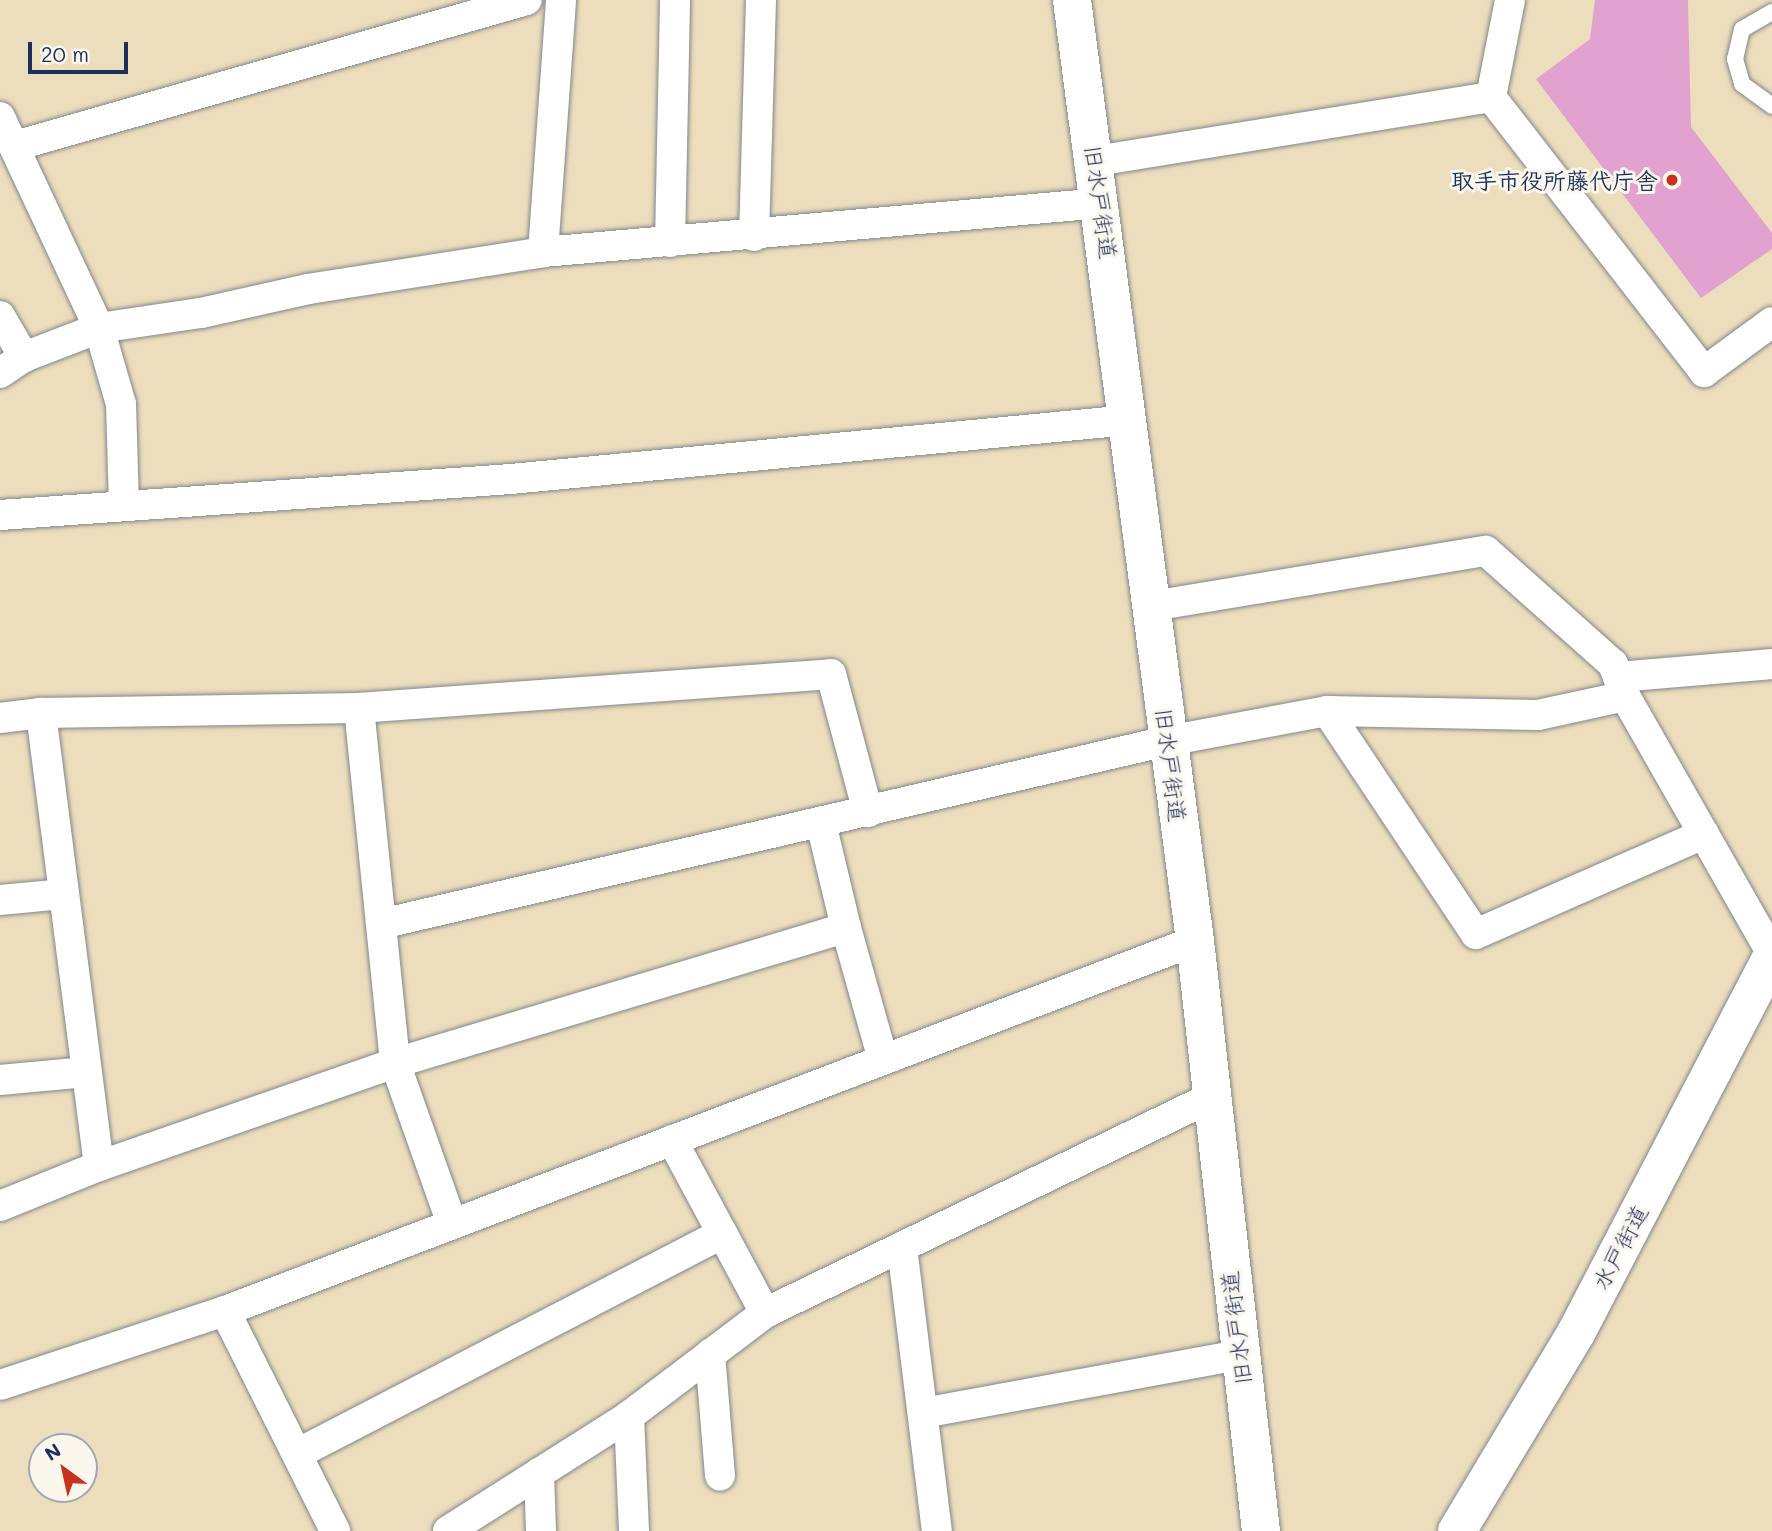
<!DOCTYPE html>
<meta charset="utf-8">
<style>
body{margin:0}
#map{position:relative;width:1772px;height:1531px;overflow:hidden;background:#ecdebc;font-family:Mali,"Klee One",sans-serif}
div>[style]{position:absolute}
.building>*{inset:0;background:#e1a2cf}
.roads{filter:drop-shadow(0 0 2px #84868d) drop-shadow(0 0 2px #84868d)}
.lane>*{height:16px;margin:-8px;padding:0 8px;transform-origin:8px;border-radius:8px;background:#fff}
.street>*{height:30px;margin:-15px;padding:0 15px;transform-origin:15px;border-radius:15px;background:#fff}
.secondary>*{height:38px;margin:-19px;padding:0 19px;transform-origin:19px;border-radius:19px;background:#fff}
.dots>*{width:19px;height:19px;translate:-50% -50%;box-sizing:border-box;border:4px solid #fbf7ec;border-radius:50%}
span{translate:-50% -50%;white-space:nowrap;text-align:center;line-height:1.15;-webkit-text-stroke:6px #fbf7ec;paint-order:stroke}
.poi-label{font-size:23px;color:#1b2f5e;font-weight:700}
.right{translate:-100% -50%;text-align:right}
.street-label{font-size:23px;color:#1b2f5e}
.north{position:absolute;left:28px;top:1433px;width:70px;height:70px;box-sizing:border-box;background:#fbf7ec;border:2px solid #a1a7b3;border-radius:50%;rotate:327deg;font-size:19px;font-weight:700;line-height:28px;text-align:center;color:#1b2f5e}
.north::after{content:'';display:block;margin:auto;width:24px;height:32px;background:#c8321e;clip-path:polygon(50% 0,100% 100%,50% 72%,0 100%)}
.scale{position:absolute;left:28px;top:42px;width:100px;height:32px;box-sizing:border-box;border:4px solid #1b2f5e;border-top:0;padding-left:9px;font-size:21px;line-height:24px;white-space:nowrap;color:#1b2f5e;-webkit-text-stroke:5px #fbf7ec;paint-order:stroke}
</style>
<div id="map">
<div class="building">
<i style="clip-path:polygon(1595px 0,1688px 0,1691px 127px,1772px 233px,1772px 249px,1701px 298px,1536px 79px,1590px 39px)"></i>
</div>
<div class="roads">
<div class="lane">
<i style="left:1772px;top:12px;width:34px;rotate:150deg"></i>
<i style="left:1742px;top:29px;width:31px;rotate:103deg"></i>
<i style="left:1735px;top:59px;width:26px;rotate:74deg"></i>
<i style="left:1742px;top:84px;width:37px;rotate:36deg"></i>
</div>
<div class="street">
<i style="left:1491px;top:97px;width:99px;rotate:-78.9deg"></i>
<i style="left:0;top:117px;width:233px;rotate:64.9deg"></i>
<i style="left:99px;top:328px;width:79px;rotate:73.9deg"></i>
<i style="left:121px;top:404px;width:102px;rotate:88.3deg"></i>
<i style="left:15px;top:146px;width:532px;rotate:-15.92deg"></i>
<i style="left:1096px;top:161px;width:400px;rotate:-9.2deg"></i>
<i style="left:1491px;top:97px;width:348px;rotate:52.2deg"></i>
<i style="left:1704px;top:372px;width:84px;rotate:-36.3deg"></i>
<i style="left:754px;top:236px;width:236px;rotate:-88.3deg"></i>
<i style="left:670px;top:242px;width:242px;rotate:-88.8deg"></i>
<i style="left:543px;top:252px;width:253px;rotate:-85.9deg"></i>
<i style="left:0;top:316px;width:48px;rotate:59.7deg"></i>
<i style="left:0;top:373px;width:29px;rotate:-34deg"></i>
<i style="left:24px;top:357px;width:80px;rotate:-21.1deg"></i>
<i style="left:99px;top:328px;width:103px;rotate:-8.4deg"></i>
<i style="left:201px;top:313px;width:110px;rotate:-12.6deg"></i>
<i style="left:308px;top:289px;width:238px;rotate:-8.9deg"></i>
<i style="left:543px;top:252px;width:561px;rotate:-5.01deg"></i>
<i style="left:0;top:515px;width:512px;rotate:-4.03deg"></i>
<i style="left:511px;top:479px;width:621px;rotate:-5.45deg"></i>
<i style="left:1152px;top:606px;width:338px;rotate:-9.4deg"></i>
<i style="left:1486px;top:551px;width:170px;rotate:41.7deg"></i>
<i style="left:1613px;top:664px;width:34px;rotate:69deg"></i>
<i style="left:1625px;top:696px;width:297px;rotate:60.3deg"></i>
<i style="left:1618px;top:677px;width:155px;rotate:-4.8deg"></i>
<i style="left:359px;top:708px;width:357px;rotate:84.2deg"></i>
<i style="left:395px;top:1063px;width:168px;rotate:70.5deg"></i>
<i style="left:1327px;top:711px;width:268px;rotate:56.3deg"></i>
<i style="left:1476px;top:934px;width:249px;rotate:-23.7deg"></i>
<i style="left:0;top:718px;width:41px;rotate:-7deg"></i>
<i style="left:41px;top:713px;width:318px;rotate:-0.9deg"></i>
<i style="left:359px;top:708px;width:473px;rotate:-4.1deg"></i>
<i style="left:831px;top:674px;width:143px;rotate:75deg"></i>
<i style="left:821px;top:823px;width:108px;rotate:76.6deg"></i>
<i style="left:0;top:900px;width:64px;rotate:-5.4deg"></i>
<i style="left:381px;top:924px;width:807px;rotate:-13.11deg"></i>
<i style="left:1167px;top:741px;width:163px;rotate:-10.6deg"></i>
<i style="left:1327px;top:711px;width:211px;rotate:1.1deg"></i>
<i style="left:1538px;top:715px;width:89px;rotate:-12.3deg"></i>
<i style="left:0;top:1080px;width:87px;rotate:-5.3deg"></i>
<i style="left:672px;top:1140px;width:196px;rotate:61.7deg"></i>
<i style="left:99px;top:1166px;width:313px;rotate:-19.2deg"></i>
<i style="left:395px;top:1063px;width:471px;rotate:-16.7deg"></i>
<i style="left:846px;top:928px;width:137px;rotate:74.3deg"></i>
<i style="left:0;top:1206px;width:107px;rotate:-22deg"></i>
<i style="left:99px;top:1166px;width:457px;rotate:-97.3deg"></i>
<i style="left:902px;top:1247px;width:286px;rotate:83deg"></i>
<i style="left:225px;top:1311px;width:246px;rotate:63.4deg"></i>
<i style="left:710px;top:1354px;width:122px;rotate:85.3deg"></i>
<i style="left:0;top:1385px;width:237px;rotate:-18.2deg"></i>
<i style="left:225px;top:1311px;width:1038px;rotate:-20.88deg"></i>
<i style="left:923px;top:1413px;width:320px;rotate:-10.4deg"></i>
<i style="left:629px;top:1416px;width:115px;rotate:87.5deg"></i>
<i style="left:297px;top:1454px;width:479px;rotate:-27.4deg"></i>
<i style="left:539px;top:1473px;width:58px;rotate:88deg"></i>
<i style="left:448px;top:1531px;width:214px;rotate:-32.4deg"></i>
<i style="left:629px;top:1416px;width:171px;rotate:-37.1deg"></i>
<i style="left:765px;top:1313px;width:496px;rotate:-25.8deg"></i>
</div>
<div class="secondary">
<i style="left:1072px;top:0;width:949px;rotate:82.55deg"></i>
<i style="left:1195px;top:941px;width:594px;rotate:83.62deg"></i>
<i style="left:1457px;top:1531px;width:231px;rotate:-59deg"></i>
<i style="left:1576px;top:1333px;width:424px;rotate:-62.5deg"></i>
</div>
</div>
<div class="dots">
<i style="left:1672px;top:180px;background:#c8321e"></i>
</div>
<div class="poi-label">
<span class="right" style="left:1658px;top:180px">取手市役所藤代庁舎</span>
</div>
<div class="street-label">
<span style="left:1101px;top:202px;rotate:82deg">旧水戸街道</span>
<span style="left:1171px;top:765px;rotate:83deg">旧水戸街道</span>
<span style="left:1620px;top:1247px;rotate:-62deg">水戸街道</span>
<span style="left:1236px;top:1328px;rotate:-97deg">旧水戸街道</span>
</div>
<div class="north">N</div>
<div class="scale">20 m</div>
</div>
